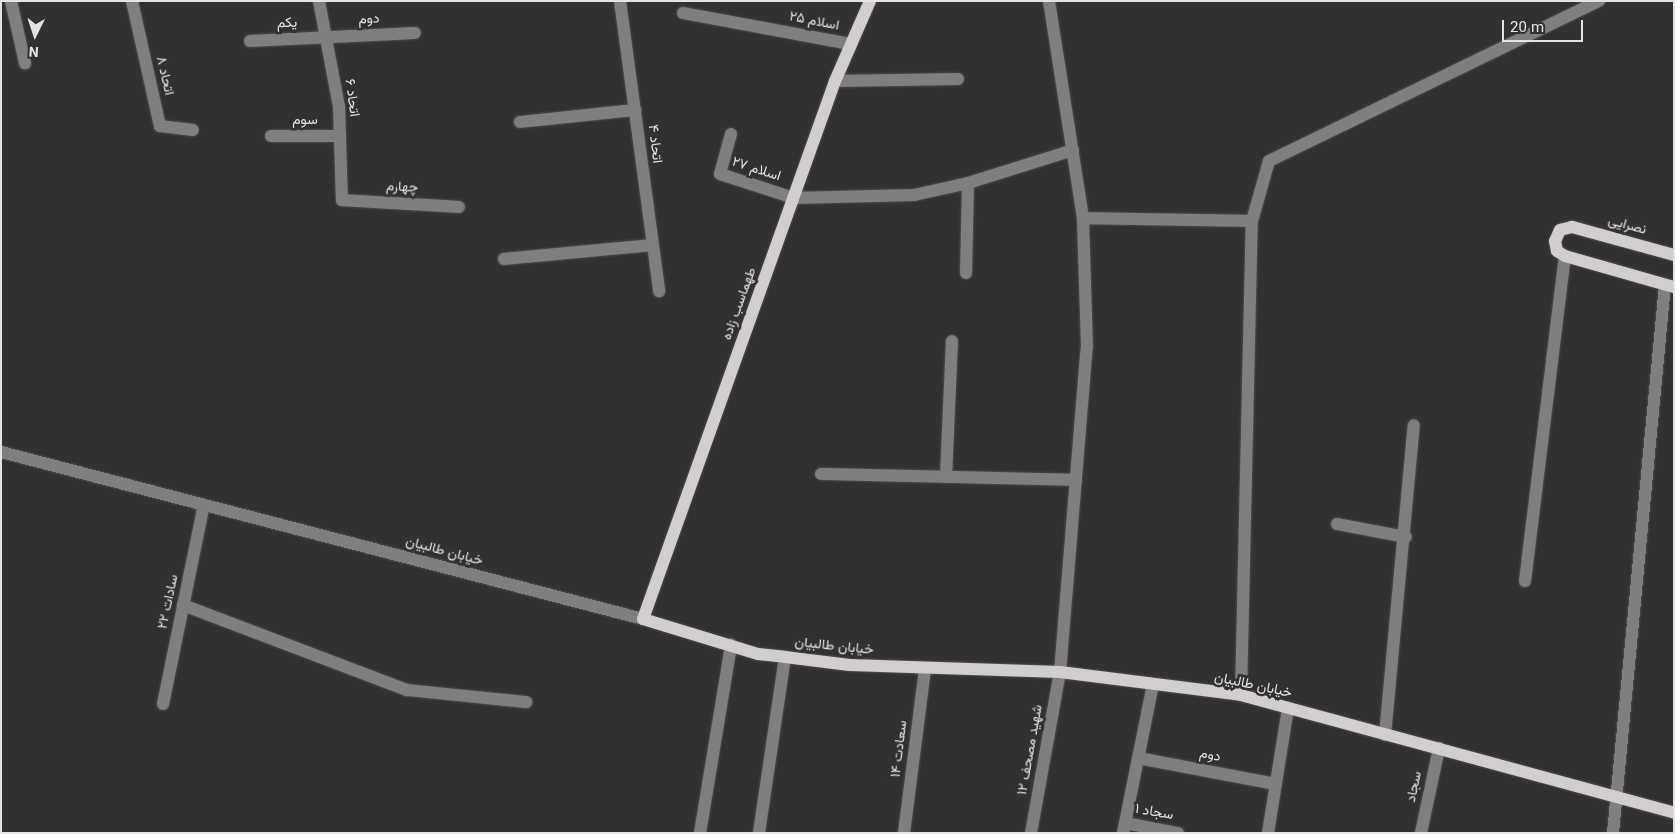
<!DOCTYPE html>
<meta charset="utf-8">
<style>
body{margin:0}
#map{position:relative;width:1675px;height:834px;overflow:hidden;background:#313032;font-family:Georgia,Vazirmatn,serif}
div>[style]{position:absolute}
.roads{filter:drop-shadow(0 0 1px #4e4d4f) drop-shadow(0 0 1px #4e4d4f)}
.minor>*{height:12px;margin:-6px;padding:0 6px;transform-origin:6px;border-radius:6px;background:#817f7e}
.major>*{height:12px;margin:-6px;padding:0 6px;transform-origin:6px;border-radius:6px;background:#d1cecd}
span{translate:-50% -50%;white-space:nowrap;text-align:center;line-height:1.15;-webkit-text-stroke:5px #313032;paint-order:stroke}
.street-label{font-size:14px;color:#e5e3e5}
.frame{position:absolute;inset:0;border:2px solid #e5e3e5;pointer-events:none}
.north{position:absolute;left:10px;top:10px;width:50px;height:50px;-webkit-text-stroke:4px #313032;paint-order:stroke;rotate:184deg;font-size:14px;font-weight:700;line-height:20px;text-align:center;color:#e5e3e5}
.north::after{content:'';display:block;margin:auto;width:18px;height:22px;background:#e5e3e5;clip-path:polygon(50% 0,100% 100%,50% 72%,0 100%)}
.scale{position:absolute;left:1502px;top:20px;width:81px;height:22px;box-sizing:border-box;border:2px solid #e5e3e5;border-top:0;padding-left:6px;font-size:15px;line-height:18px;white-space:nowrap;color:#e5e3e5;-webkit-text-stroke:4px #313032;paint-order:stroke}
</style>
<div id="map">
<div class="roads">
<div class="minor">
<i style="left:11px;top:1px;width:64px;rotate:77.3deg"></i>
<i style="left:132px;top:1px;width:128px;rotate:77.4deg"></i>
<i style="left:160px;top:126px;width:33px;rotate:7deg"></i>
<i style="left:319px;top:1px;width:108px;rotate:79.3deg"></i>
<i style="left:339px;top:107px;width:93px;rotate:88.2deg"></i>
<i style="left:342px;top:200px;width:117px;rotate:3.4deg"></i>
<i style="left:620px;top:1px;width:293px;rotate:82.3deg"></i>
<i style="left:683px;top:13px;width:171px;rotate:10.5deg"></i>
<i style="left:250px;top:41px;width:165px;rotate:-2.8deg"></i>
<i style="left:835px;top:81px;width:123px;rotate:-0.9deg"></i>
<i style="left:520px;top:122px;width:116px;rotate:-6deg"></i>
<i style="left:731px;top:134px;width:41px;rotate:105.4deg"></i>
<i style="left:720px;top:174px;width:78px;rotate:18deg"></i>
<i style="left:794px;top:198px;width:120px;rotate:-1.4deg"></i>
<i style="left:914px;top:195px;width:55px;rotate:-12.5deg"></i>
<i style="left:968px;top:183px;width:110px;rotate:-17.4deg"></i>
<i style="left:271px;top:136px;width:69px"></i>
<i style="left:1083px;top:218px;width:169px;rotate:1deg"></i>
<i style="left:504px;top:259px;width:149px;rotate:-5.4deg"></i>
<i style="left:966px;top:273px;width:90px;rotate:-88.7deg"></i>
<i style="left:1px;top:452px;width:663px;rotate:14.58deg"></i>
<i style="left:821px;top:474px;width:255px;rotate:1.3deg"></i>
<i style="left:946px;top:477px;width:136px;rotate:-87.5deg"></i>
<i style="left:1337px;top:524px;width:70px;rotate:10.7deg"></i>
<i style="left:1525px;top:581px;width:327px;rotate:-83deg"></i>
<i style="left:183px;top:605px;width:240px;rotate:20.8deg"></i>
<i style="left:407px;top:690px;width:120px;rotate:5.8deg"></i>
<i style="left:1241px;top:695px;width:474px;rotate:-88.7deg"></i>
<i style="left:1252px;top:221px;width:62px;rotate:-74.2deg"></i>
<i style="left:1269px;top:161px;width:367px;rotate:-25.9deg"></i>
<i style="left:163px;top:704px;width:203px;rotate:-78.4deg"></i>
<i style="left:1385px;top:735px;width:311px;rotate:-84.7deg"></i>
<i style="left:1138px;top:758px;width:140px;rotate:10.7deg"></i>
<i style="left:1125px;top:823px;width:54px;rotate:10.7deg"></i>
<i style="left:700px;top:833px;width:191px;rotate:-80.6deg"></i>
<i style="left:759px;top:833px;width:178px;rotate:-81.6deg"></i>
<i style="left:904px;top:833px;width:166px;rotate:-82.7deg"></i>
<i style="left:1031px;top:833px;width:164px;rotate:-79.8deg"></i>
<i style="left:1060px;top:672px;width:326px;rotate:-85.3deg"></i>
<i style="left:1087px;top:347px;width:129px;rotate:-91.8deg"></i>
<i style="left:1083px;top:218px;width:220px;rotate:-98.9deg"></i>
<i style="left:1123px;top:833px;width:152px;rotate:-78.6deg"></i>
<i style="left:1268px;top:833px;width:127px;rotate:-80.9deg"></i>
<i style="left:1421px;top:833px;width:87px;rotate:-78deg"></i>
<i style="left:1613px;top:833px;width:550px;rotate:-84.58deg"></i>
</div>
<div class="major">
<i style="left:870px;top:1px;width:87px;rotate:113.6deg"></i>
<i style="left:835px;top:81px;width:571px;rotate:109.64deg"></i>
<i style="left:643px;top:619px;width:120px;rotate:16.9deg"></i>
<i style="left:758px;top:654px;width:27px;rotate:6deg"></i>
<i style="left:785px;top:657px;width:65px;rotate:7deg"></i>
<i style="left:850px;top:665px;width:210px;rotate:1.9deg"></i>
<i style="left:1060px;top:672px;width:182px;rotate:7.2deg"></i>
<i style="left:1241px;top:695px;width:449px;rotate:15.2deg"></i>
<i style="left:1674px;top:255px;width:106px;rotate:-164.6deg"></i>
<i style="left:1572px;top:227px;width:12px;rotate:166deg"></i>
<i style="left:1560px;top:230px;width:12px;rotate:114deg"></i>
<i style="left:1555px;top:241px;width:10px;rotate:79deg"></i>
<i style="left:1557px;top:251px;width:9px;rotate:32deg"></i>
<i style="left:1565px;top:256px;width:113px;rotate:15.9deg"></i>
</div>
</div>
<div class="street-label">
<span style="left:369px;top:20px;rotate:-3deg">دوم</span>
<span style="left:814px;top:22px;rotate:11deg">اسلام ۲۵</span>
<span style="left:287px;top:24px;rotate:-3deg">یکم</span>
<span style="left:164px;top:76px;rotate:77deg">اتحاد ۸</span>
<span style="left:351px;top:98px;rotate:82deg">اتحاد ۶</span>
<span style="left:305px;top:121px">سوم</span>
<span style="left:654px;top:144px;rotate:83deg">اتحاد ۴</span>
<span style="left:756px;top:170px;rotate:18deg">اسلام ۲۷</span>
<span style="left:402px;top:188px;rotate:3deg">چهارم</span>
<span style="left:1627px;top:226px;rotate:15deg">نصرایی</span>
<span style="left:740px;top:304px;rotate:-70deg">طهماسب زاده</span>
<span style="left:444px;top:552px;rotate:15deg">خیابان طالبیان</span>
<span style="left:169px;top:602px;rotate:-78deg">سادات ۲۲</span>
<span style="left:834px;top:647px;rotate:6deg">خیابان طالبیان</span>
<span style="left:1253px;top:686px;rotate:12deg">خیابان طالبیان</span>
<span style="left:900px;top:749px;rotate:-83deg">سعادت ۱۴</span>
<span style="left:1031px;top:750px;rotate:-80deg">شهید مصحف ۱۲</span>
<span style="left:1210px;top:756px;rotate:11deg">دوم</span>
<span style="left:1415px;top:787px;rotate:-78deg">سجاد</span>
<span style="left:1154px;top:813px;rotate:10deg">سجاد ۱</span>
</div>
<div class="frame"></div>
<div class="north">N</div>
<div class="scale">20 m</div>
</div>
